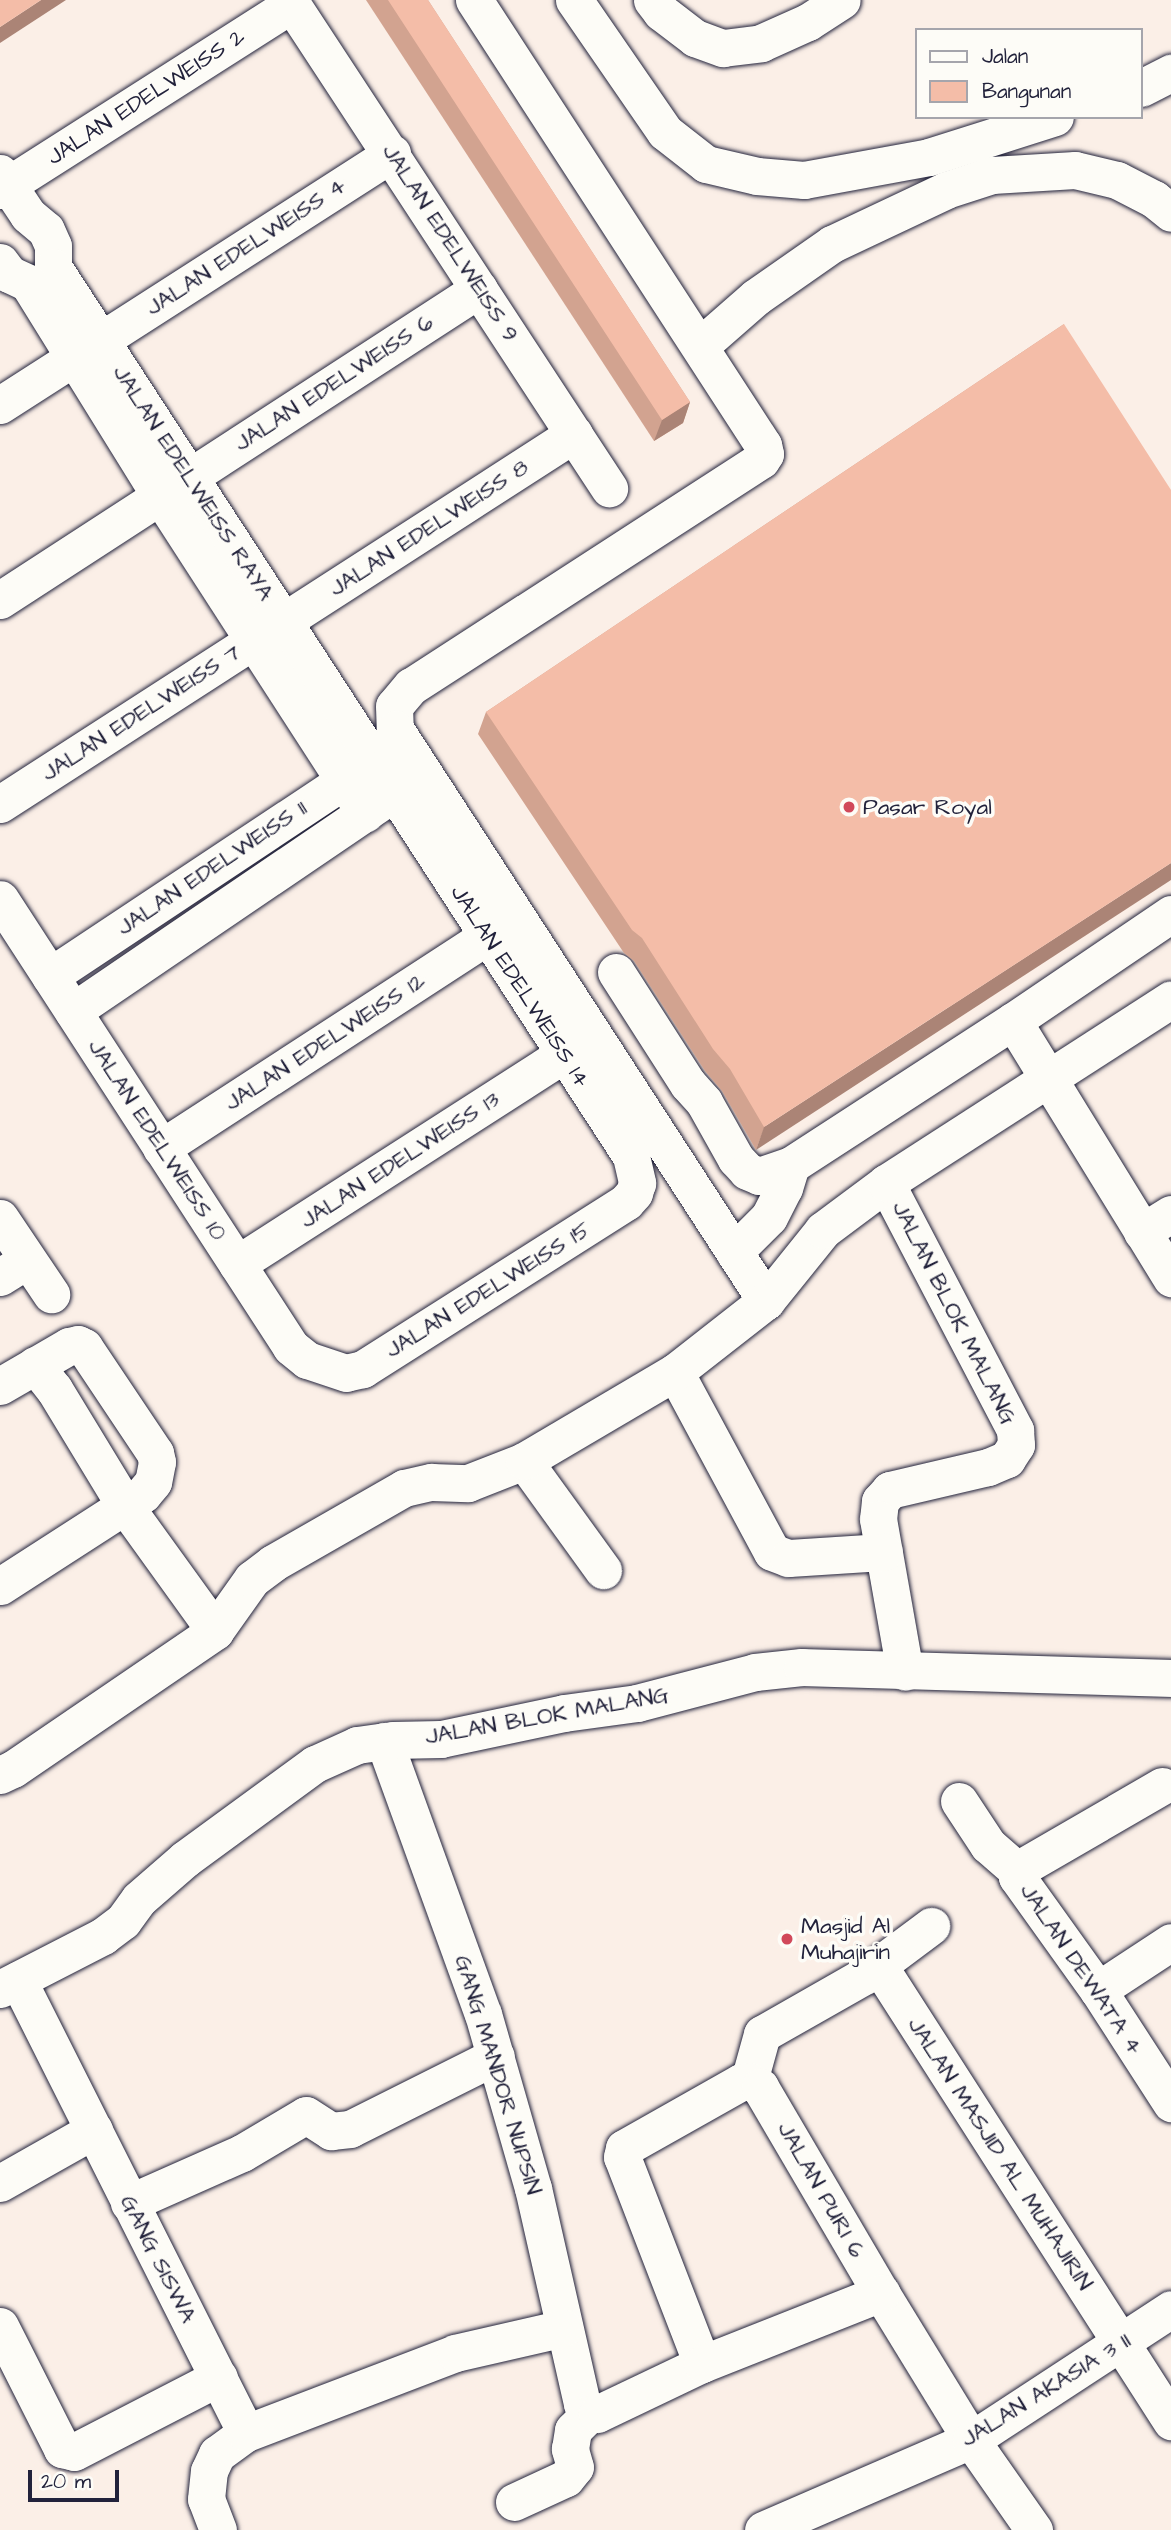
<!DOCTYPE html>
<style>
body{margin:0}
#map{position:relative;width:1171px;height:2530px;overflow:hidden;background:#fbefe7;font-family:"Architects Daughter",sans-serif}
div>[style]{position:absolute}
.roads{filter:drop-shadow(0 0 2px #22223b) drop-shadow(0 0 2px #22223b)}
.minor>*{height:37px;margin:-18.5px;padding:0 18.5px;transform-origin:18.5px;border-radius:18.5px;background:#fdfcf7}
.wall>*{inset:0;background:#d2a390}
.shaded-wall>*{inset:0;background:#ab8476}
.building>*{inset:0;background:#f4bda8}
.dots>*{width:19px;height:19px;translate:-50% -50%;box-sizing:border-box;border:4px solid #fdfcf7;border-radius:50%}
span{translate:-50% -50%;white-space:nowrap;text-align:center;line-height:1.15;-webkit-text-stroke:7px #fdfcf7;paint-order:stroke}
.street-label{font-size:23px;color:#22223b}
.poi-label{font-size:23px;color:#22223b}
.left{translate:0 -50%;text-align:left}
.legend{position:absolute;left:915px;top:28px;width:228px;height:91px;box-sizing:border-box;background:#fdfcf7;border:2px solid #a5a5ac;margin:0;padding:9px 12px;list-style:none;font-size:21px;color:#22223b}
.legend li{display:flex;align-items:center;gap:14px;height:35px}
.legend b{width:35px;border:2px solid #a5a5ac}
.scale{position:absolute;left:28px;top:2470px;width:91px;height:32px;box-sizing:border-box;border:4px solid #22223b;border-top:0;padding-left:9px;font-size:21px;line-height:24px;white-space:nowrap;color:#22223b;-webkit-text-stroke:5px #fdfcf7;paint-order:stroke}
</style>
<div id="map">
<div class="roads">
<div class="minor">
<i style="left:289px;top:0;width:584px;rotate:56.75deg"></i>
<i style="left:474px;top:0;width:531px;rotate:57deg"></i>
<i style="left:763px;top:445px;width:9px;rotate:77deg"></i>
<i style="left:765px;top:454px;width:7px;rotate:124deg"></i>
<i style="left:761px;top:460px;width:417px;rotate:147.1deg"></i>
<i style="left:411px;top:686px;width:26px;rotate:130deg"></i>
<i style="left:394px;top:706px;width:23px;rotate:88deg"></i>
<i style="left:395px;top:729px;width:682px;rotate:57.03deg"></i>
<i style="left:574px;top:0;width:160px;rotate:55.4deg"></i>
<i style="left:665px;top:132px;width:52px;rotate:38deg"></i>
<i style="left:706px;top:164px;width:52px;rotate:13.2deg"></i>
<i style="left:757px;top:176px;width:47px;rotate:4.9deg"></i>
<i style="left:804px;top:180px;width:127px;rotate:-10.4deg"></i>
<i style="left:929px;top:157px;width:132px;rotate:-17.6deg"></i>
<i style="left:652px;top:0;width:15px;rotate:53deg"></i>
<i style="left:661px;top:12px;width:43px;rotate:37.4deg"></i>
<i style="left:695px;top:38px;width:30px;rotate:20deg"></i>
<i style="left:723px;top:48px;width:38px;rotate:-7deg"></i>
<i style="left:761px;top:43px;width:51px;rotate:-24.1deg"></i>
<i style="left:808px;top:22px;width:40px;rotate:-32.9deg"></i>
<i style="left:1141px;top:88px;width:34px;rotate:-27deg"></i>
<i style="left:0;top:173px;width:50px;rotate:56.3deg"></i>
<i style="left:28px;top:215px;width:23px;rotate:40deg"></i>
<i style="left:46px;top:230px;width:17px;rotate:66deg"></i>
<i style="left:53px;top:246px;width:21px;rotate:90deg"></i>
<i style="left:53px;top:267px;width:1060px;rotate:56.97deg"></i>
<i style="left:631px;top:1156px;width:28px;rotate:77deg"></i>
<i style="left:637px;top:1183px;width:10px;rotate:107deg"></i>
<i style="left:634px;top:1193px;width:12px;rotate:132deg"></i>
<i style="left:626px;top:1202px;width:312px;rotate:147.6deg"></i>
<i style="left:363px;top:1369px;width:17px;rotate:167deg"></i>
<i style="left:346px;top:1373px;width:41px;rotate:-161.6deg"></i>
<i style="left:307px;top:1360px;width:21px;rotate:-141deg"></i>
<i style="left:291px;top:1347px;width:534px;rotate:-123.01deg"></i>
<i style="left:0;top:190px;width:346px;rotate:-32.5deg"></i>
<i style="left:0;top:262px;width:15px;rotate:53deg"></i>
<i style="left:9px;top:274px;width:21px;rotate:25deg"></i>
<i style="left:28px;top:283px;width:251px;rotate:58.2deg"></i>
<i style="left:160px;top:496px;width:378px;rotate:57.1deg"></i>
<i style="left:700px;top:346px;width:74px;rotate:-41.2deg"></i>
<i style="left:756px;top:297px;width:93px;rotate:-34.9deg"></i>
<i style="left:832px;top:244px;width:126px;rotate:-25.3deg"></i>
<i style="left:946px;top:190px;width:48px;rotate:-18.1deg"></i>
<i style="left:992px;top:175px;width:83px;rotate:-3.4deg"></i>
<i style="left:1075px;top:170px;width:43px;rotate:13.4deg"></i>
<i style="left:1117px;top:180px;width:42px;rotate:27.2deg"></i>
<i style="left:1154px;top:199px;width:22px;rotate:39deg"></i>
<i style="left:0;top:405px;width:466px;rotate:-32.7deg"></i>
<i style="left:0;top:600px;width:571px;rotate:-32.99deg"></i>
<i style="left:0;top:804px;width:683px;rotate:-32.81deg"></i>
<i style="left:616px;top:972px;width:133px;rotate:57.3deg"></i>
<i style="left:688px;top:1084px;width:24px;rotate:48deg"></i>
<i style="left:704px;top:1102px;width:65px;rotate:60.7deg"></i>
<i style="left:736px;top:1159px;width:16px;rotate:47deg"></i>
<i style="left:747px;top:1171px;width:13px;rotate:23deg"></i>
<i style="left:759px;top:1176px;width:34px;rotate:-19deg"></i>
<i style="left:791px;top:1165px;width:265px;rotate:-33deg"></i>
<i style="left:1013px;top:1021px;width:191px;rotate:-34.1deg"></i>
<i style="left:50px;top:976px;width:377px;rotate:-33.6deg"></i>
<i style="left:73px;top:1011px;width:377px;rotate:-34.2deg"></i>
<i style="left:1013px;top:1021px;width:302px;rotate:58.4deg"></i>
<i style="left:161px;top:1148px;width:390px;rotate:-33deg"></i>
<i style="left:886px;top:1183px;width:279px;rotate:62.4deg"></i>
<i style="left:1015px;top:1430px;width:15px;rotate:86deg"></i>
<i style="left:1016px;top:1445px;width:17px;rotate:123deg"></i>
<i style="left:1007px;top:1459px;width:21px;rotate:157deg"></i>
<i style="left:988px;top:1467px;width:101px;rotate:166.8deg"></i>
<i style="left:890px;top:1490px;width:15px;rotate:132deg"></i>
<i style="left:880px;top:1501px;width:18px;rotate:96deg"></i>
<i style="left:878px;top:1519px;width:155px;rotate:80deg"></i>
<i style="left:0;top:1218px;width:92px;rotate:56.1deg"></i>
<i style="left:1142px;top:1232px;width:34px;rotate:-32deg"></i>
<i style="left:734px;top:1252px;width:49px;rotate:-45deg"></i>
<i style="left:769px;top:1217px;width:33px;rotate:-63deg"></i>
<i style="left:784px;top:1188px;width:24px;rotate:-73deg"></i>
<i style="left:237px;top:1264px;width:387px;rotate:-32.7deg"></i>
<i style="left:0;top:1277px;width:32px;rotate:-32deg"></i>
<i style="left:35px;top:1365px;width:31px;rotate:52deg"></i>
<i style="left:54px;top:1389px;width:137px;rotate:58.7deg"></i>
<i style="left:125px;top:1506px;width:154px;rotate:54.2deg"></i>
<i style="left:675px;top:1372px;width:204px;rotate:61.7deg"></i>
<i style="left:772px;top:1552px;width:17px;rotate:21deg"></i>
<i style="left:788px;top:1558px;width:96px;rotate:-3.6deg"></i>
<i style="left:0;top:1386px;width:80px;rotate:-30.1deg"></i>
<i style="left:69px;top:1346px;width:9px;rotate:-13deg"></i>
<i style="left:78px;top:1344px;width:7px;rotate:27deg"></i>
<i style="left:84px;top:1347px;width:128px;rotate:56.2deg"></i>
<i style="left:155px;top:1453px;width:9px;rotate:77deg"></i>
<i style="left:157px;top:1462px;width:20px;rotate:101deg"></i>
<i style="left:153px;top:1482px;width:16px;rotate:130deg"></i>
<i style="left:143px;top:1494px;width:170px;rotate:147.2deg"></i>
<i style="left:524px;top:1461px;width:135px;rotate:54.1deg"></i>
<i style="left:384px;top:1741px;width:290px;rotate:70.1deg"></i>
<i style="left:483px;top:2014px;width:181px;rotate:74deg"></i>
<i style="left:533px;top:2188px;width:221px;rotate:77.2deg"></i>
<i style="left:582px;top:2404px;width:12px;rotate:55deg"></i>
<i style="left:0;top:1775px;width:14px;rotate:-25deg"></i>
<i style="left:13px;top:1769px;width:245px;rotate:-34.3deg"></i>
<i style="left:215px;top:1631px;width:64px;rotate:-54.6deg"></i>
<i style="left:252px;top:1579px;width:26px;rotate:-37deg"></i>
<i style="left:273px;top:1563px;width:151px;rotate:-29.8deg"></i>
<i style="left:404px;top:1488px;width:28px;rotate:-13deg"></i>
<i style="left:431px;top:1482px;width:37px;rotate:2deg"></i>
<i style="left:468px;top:1483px;width:60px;rotate:-21.4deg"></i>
<i style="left:524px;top:1461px;width:175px;rotate:-30.5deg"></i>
<i style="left:675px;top:1372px;width:115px;rotate:-38deg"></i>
<i style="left:766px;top:1301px;width:91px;rotate:-51.2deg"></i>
<i style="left:823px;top:1230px;width:79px;rotate:-36.7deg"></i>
<i style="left:886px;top:1183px;width:339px;rotate:-32.8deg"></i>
<i style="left:1162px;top:1786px;width:168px;rotate:149.9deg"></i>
<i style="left:1017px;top:1870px;width:7px;rotate:90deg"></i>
<i style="left:1017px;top:1877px;width:139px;rotate:54.4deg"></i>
<i style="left:1098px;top:1990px;width:135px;rotate:57.1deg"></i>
<i style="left:959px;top:1801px;width:53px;rotate:56.6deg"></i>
<i style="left:988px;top:1845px;width:38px;rotate:41deg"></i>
<i style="left:879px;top:1966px;width:541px;rotate:57.31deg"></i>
<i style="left:18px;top:1980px;width:507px;rotate:63.28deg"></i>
<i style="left:0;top:1989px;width:116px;rotate:-27.2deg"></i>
<i style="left:103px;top:1936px;width:25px;rotate:-37deg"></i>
<i style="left:123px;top:1921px;width:27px;rotate:-54deg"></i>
<i style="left:139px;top:1899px;width:61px;rotate:-41deg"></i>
<i style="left:185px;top:1859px;width:161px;rotate:-36.2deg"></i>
<i style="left:315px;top:1764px;width:46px;rotate:-24.3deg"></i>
<i style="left:357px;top:1745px;width:36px;rotate:-8deg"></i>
<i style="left:393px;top:1740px;width:48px;rotate:-1.2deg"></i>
<i style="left:441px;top:1739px;width:126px;rotate:-11.9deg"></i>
<i style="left:564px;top:1713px;width:74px;rotate:-7.8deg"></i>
<i style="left:637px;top:1703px;width:122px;rotate:-14.7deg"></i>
<i style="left:755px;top:1672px;width:47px;rotate:-6.1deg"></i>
<i style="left:802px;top:1667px;width:369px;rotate:1.7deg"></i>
<i style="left:1098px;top:1990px;width:87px;rotate:-33.3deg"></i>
<i style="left:749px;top:2081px;width:49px;rotate:-74.5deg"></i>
<i style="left:762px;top:2034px;width:117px;rotate:-29.6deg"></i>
<i style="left:864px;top:1976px;width:84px;rotate:-36.7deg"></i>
<i style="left:0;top:2183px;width:108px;rotate:-29.4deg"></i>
<i style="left:129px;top:2203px;width:124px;rotate:-23.9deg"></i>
<i style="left:242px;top:2153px;width:74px;rotate:-30.7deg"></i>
<i style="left:306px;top:2115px;width:30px;rotate:33deg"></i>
<i style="left:331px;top:2131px;width:19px;rotate:-6deg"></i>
<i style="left:350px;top:2129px;width:163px;rotate:-26.6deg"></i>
<i style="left:0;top:2326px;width:138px;rotate:63.2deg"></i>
<i style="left:62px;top:2449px;width:12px;rotate:14deg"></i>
<i style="left:74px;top:2452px;width:163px;rotate:-27.3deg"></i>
<i style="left:702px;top:2364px;width:222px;rotate:-111.1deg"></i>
<i style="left:622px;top:2157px;width:9px;rotate:-77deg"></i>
<i style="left:624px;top:2148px;width:134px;rotate:-29.4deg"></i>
<i style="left:741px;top:2082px;width:8px;rotate:-7deg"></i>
<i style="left:749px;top:2081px;width:13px;rotate:29deg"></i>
<i style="left:760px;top:2087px;width:239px;rotate:59.6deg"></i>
<i style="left:881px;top:2293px;width:172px;rotate:58.5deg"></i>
<i style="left:971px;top:2440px;width:110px;rotate:55deg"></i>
<i style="left:514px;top:2502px;width:57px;rotate:-24.8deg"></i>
<i style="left:566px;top:2478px;width:14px;rotate:-51deg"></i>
<i style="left:575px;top:2467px;width:19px;rotate:-106deg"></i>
<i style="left:570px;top:2449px;width:19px;rotate:-81deg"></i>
<i style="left:573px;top:2430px;width:23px;rotate:-45deg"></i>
<i style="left:589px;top:2414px;width:8px"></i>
<i style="left:597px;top:2414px;width:116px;rotate:-25.5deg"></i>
<i style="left:702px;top:2364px;width:193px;rotate:-21.6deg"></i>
<i style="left:218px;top:2530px;width:33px;rotate:-111deg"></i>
<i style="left:206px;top:2499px;width:28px;rotate:-84deg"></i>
<i style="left:209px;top:2471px;width:19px;rotate:-65deg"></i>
<i style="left:217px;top:2454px;width:36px;rotate:-36deg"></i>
<i style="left:246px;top:2433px;width:224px;rotate:-20.9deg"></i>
<i style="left:455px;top:2353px;width:112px;rotate:-12.9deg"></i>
<i style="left:763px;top:2530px;width:227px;rotate:-23.4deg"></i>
<i style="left:971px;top:2440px;width:239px;rotate:-33.2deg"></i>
</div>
</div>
<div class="wall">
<i style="clip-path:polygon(366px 0,428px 0,690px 402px,683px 423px,654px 441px)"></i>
<i style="clip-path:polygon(1064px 324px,756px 1150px,722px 1091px,705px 1071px,634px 961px,624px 953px,478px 734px,486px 712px)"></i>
</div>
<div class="shaded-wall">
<i style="clip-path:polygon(41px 0,66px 0,0 43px,0 27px)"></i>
<i style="clip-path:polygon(690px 402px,683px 423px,654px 441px,662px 420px)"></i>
<i style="clip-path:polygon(1171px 863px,1171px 880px,756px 1150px,764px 1127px)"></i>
</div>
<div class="building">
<i style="clip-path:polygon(0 0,41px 0,0 27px)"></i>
<i style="clip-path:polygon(388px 0,428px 0,690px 402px,662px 420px)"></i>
<i style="clip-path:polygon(1064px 324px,1171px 490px,1171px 863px,764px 1127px,730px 1069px,713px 1049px,642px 938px,632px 930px,486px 712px)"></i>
</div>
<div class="dots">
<i style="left:849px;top:807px;background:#d1495b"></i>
<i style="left:787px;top:1939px;background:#d1495b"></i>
</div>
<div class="street-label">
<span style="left:146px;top:97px;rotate:-33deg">JALAN EDELWEISS 2</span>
<span style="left:450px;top:243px;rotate:57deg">JALAN EDELWEISS 9</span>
<span style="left:246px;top:247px;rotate:-33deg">JALAN EDELWEISS 4</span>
<span style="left:334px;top:383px;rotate:-33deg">JALAN EDELWEISS 6</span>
<span style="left:193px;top:483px;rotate:57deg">JALAN EDELWEISS RAYA</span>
<span style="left:429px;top:528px;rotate:-33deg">JALAN EDELWEISS 8</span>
<span style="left:141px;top:713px;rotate:-33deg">JALAN EDELWEISS 7</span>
<span style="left:212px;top:868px;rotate:-34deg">JALAN EDELWEISS 11</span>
<span style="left:520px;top:986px;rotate:57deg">JALAN EDELWEISS 14</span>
<span style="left:325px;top:1042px;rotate:-33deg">JALAN EDELWEISS 12</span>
<span style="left:157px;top:1140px;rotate:57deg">JALAN EDELWEISS 10</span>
<span style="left:400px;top:1160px;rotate:-33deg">JALAN EDELWEISS 13</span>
<span style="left:488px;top:1290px;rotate:-32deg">JALAN EDELWEISS 15</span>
<span style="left:954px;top:1313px;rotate:63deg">JALAN BLOK MALANG</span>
<span style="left:547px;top:1716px;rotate:-10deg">JALAN BLOK MALANG</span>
<span style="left:1081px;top:1969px;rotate:56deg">JALAN DEWATA 4</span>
<span style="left:498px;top:2075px;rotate:73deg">GANG MANDOR NUPSIN</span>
<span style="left:1000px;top:2154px;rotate:57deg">JALAN MASJID AL MUHAJIRIN</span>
<span style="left:821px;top:2190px;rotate:60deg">JALAN PURI 6</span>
<span style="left:158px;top:2259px;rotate:63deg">GANG SISWA</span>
<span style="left:1046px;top:2390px;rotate:-32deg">JALAN AKASIA 3 II</span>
</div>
<div class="poi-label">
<span class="left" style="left:863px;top:807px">Pasar Royal</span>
<span class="left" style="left:801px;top:1939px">Masjid Al<br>Muhajirin</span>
</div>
<ul class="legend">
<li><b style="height:9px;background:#fdfcf7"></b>Jalan</li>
<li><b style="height:19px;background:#f4bda8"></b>Bangunan</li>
</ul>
<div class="scale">20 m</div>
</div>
